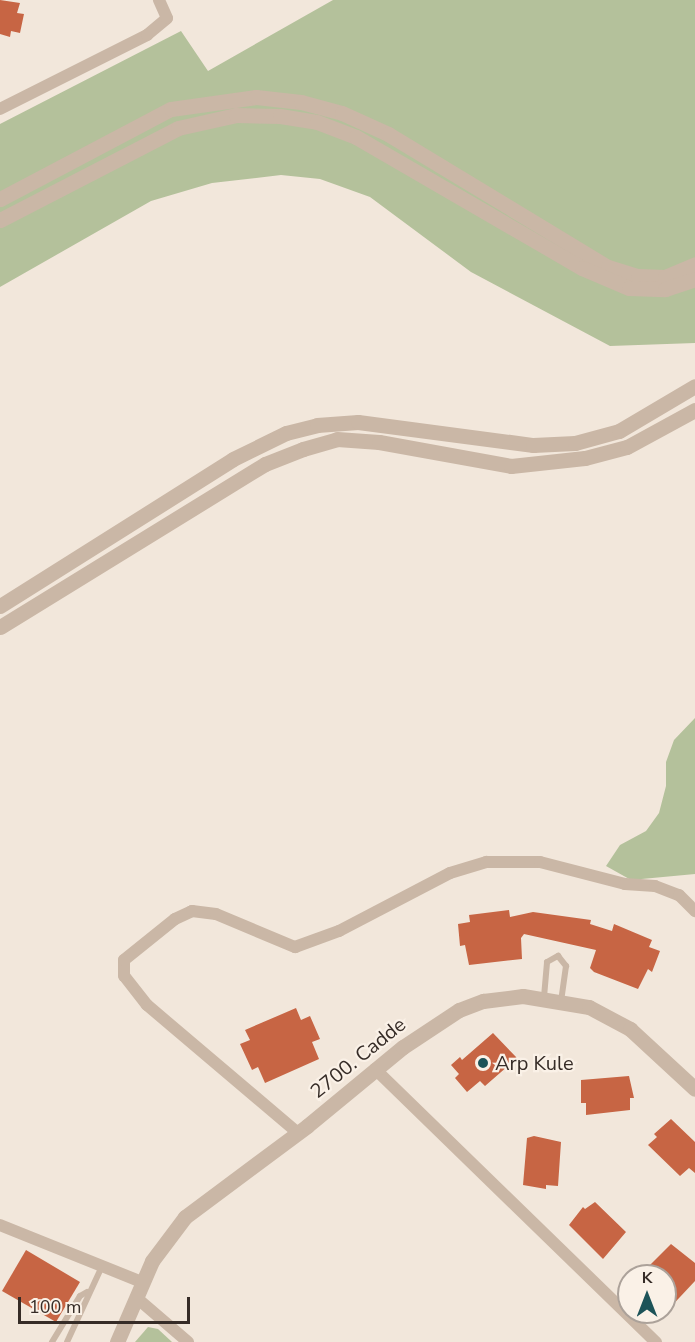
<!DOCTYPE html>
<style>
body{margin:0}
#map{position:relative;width:695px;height:1342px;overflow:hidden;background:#f2e7db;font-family:"Nunito Sans",sans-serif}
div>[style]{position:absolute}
.green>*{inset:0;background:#b4c19b}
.building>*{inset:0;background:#c76544}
.service>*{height:6px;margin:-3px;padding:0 3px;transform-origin:3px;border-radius:3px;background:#cab7a6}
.minor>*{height:12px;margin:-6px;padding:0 6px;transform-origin:6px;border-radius:6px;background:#cab7a6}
.tertiary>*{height:15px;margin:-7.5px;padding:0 7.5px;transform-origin:7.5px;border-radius:7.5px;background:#cab7a6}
.dots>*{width:16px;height:16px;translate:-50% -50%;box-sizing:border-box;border:3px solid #faf1e7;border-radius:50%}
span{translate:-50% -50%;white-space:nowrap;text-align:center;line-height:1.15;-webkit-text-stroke:4.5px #faf1e7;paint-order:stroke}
.street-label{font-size:20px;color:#362c27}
.poi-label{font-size:20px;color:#362c27}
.left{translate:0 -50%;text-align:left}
.north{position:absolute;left:617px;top:1264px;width:60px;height:60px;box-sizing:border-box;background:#faf1e7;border:2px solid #aca29a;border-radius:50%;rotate:0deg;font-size:16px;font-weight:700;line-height:24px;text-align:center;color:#362c27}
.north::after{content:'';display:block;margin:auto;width:21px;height:27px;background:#1d5358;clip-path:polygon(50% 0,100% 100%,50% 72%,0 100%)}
.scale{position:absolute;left:18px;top:1297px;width:172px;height:27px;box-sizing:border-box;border:3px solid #362c27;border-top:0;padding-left:8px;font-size:18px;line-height:21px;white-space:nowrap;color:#362c27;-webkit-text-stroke:4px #faf1e7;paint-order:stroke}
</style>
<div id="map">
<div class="green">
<i style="clip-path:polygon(333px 0,695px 0,695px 343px,610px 346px,471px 272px,370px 197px,320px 179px,281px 175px,212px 183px,151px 201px,0 287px,0 124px,181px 31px,208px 71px)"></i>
<i style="clip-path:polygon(695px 718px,695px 874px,631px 880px,606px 866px,620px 845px,646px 831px,659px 813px,666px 786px,666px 762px,674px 740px)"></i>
<i style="clip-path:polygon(148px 1327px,158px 1329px,172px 1342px,135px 1342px)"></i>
</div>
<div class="building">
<i style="clip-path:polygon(0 0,20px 3px,17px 13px,24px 14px,20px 33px,11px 31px,10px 37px,0 34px)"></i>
<i style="clip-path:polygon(509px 910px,510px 917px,533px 912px,591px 920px,590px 924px,612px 931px,614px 924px,652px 940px,649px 947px,660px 951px,652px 972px,648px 969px,638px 989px,594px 972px,590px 968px,596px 950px,524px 934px,521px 938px,522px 959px,469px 965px,465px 945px,460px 946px,458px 924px,470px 922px,469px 915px)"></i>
<i style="clip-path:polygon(296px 1008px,301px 1020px,310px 1016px,320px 1039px,312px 1042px,319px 1059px,265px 1083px,258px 1067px,252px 1070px,240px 1044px,250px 1040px,245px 1030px)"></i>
<i style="clip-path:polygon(493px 1033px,517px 1058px,485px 1086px,480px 1081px,467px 1092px,455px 1078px,459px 1074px,451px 1065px,460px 1057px,462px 1060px)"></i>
<i style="clip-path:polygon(629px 1076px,634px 1098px,630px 1098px,630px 1110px,586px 1115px,586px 1103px,581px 1103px,581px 1080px)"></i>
<i style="clip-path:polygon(671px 1119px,695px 1142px,695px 1173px,689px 1168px,680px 1176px,648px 1145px,657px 1137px,654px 1134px)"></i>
<i style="clip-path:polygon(534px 1136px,561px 1142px,558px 1186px,546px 1185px,546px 1189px,523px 1185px,527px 1138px)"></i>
<i style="clip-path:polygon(595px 1202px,626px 1232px,603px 1259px,569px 1225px,583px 1207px,585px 1209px)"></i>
<i style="clip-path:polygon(671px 1244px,695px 1263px,695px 1281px,665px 1313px,665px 1276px,639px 1276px)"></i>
<i style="clip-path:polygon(26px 1250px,80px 1282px,56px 1322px,2px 1291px)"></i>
</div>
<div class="service">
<i style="left:544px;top:997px;width:35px;rotate:-85deg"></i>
<i style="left:547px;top:962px;width:13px;rotate:-29deg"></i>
<i style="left:558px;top:956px;width:13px;rotate:51deg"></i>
<i style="left:566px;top:966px;width:34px;rotate:98deg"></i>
<i style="left:52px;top:1342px;width:54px;rotate:-58.7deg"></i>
<i style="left:80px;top:1296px;width:8px;rotate:-30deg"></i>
<i style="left:67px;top:1342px;width:86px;rotate:-65.2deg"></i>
</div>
<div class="minor">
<i style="left:0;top:109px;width:165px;rotate:-26.7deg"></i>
<i style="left:147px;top:35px;width:26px;rotate:-40deg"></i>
<i style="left:167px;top:18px;width:20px;rotate:-114deg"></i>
<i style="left:375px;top:1069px;width:392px;rotate:44.2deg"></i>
<i style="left:298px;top:1133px;width:198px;rotate:-139.7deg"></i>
<i style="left:147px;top:1005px;width:37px;rotate:-128deg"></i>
<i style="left:124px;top:976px;width:16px;rotate:-90deg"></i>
<i style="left:124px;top:960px;width:65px;rotate:-38.8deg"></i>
<i style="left:175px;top:919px;width:19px;rotate:-25deg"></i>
<i style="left:192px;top:911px;width:24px;rotate:7deg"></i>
<i style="left:216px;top:914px;width:86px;rotate:22.7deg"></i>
<i style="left:295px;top:947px;width:47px;rotate:-20deg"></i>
<i style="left:339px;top:931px;width:125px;rotate:-27.6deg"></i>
<i style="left:450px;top:873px;width:38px;rotate:-17deg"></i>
<i style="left:486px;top:862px;width:54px"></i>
<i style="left:540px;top:862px;width:88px;rotate:14.5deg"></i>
<i style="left:625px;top:884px;width:30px;rotate:4deg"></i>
<i style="left:655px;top:886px;width:26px;rotate:21deg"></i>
<i style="left:679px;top:895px;width:23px;rotate:45deg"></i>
<i style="left:0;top:1225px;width:153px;rotate:21.9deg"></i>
<i style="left:138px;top:1299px;width:66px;rotate:40.7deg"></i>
</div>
<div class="tertiary">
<i style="left:0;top:199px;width:193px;rotate:-27.8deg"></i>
<i style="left:171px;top:109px;width:86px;rotate:-8deg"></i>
<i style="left:256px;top:97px;width:45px;rotate:6.3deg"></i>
<i style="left:301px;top:102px;width:42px;rotate:15deg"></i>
<i style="left:342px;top:113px;width:51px;rotate:24.5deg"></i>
<i style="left:388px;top:134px;width:257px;rotate:31.2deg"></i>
<i style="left:608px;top:267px;width:31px;rotate:17deg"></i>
<i style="left:638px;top:276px;width:27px;rotate:2deg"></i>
<i style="left:665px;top:277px;width:33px;rotate:-23deg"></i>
<i style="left:0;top:220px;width:200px;rotate:-27.3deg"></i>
<i style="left:178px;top:128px;width:59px;rotate:-12.6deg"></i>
<i style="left:236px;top:115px;width:44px;rotate:1.3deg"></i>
<i style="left:280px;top:116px;width:37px;rotate:9deg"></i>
<i style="left:317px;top:122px;width:42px;rotate:21deg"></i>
<i style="left:356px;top:137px;width:261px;rotate:30.1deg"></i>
<i style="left:582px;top:268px;width:51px;rotate:23.1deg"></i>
<i style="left:629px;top:288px;width:36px;rotate:2deg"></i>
<i style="left:665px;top:289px;width:32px;rotate:-18deg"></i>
<i style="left:0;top:606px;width:275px;rotate:-32.2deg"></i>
<i style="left:233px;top:459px;width:59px;rotate:-26.1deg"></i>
<i style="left:286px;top:433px;width:32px;rotate:-14deg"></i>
<i style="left:317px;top:425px;width:41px;rotate:-4.2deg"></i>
<i style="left:358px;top:422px;width:177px;rotate:7.5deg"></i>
<i style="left:533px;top:445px;width:42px;rotate:-2.7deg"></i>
<i style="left:575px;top:443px;width:46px;rotate:-15.3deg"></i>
<i style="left:619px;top:431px;width:88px;rotate:-30.6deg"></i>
<i style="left:0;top:627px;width:311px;rotate:-31.6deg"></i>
<i style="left:265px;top:464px;width:41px;rotate:-21.5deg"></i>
<i style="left:303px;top:449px;width:35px;rotate:-16deg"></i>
<i style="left:337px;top:439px;width:42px;rotate:4.1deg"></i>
<i style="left:379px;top:442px;width:134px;rotate:10.3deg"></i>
<i style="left:511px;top:466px;width:74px;rotate:-6.2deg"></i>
<i style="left:585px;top:458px;width:43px;rotate:-14.7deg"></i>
<i style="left:627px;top:447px;width:77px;rotate:-28.6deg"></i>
<i style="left:117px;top:1342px;width:88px;rotate:-66.6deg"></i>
<i style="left:152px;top:1261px;width:55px;rotate:-53.1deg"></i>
<i style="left:185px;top:1217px;width:152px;rotate:-36.7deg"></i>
<i style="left:307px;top:1126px;width:124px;rotate:-39.5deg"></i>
<i style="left:403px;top:1047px;width:67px;rotate:-33.5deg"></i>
<i style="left:459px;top:1010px;width:26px;rotate:-21deg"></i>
<i style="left:483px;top:1001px;width:40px;rotate:-7.1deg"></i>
<i style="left:523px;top:996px;width:67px;rotate:9.5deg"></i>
<i style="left:589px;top:1007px;width:47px;rotate:28.2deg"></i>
<i style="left:630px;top:1029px;width:88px;rotate:42.7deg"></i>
</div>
<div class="dots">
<i style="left:483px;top:1063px;background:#1d5358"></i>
</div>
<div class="street-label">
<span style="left:358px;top:1058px;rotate:-39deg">2700. Cadde</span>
</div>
<div class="poi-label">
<span class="left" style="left:495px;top:1063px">Arp Kule</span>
</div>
<div class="north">K</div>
<div class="scale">100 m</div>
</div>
